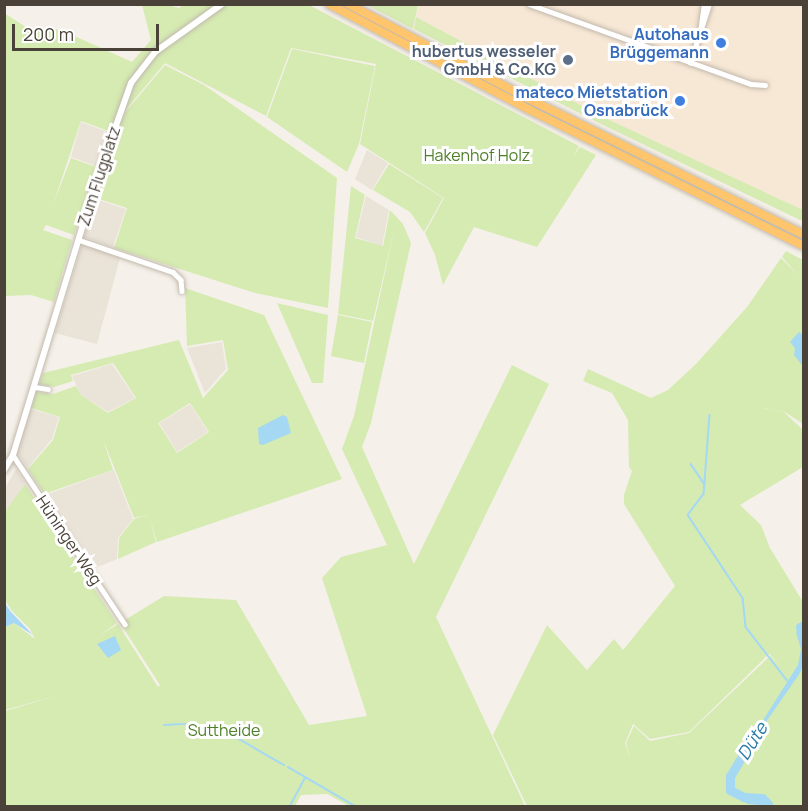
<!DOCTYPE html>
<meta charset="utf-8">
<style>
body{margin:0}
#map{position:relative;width:808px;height:811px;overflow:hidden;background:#f5f1ea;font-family:Manrope,sans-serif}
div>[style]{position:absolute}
.residential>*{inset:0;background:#eae3d8}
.commercial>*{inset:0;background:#f7e7d5}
.green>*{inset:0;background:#d5ebb2}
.water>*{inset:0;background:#a5d8f3}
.stream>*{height:1.5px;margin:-0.75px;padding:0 0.75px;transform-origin:0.75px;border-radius:0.75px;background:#a5d8f3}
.river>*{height:9px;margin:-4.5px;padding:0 4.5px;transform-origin:4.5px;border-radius:4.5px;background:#a5d8f3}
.roads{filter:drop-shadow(0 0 2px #c2b9ac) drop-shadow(0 0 2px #c2b9ac)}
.minor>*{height:4.5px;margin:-2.25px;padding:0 2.25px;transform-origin:2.25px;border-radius:2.25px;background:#fff}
.tertiary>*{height:6px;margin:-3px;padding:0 3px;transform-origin:3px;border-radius:3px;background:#fff}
.motorway>*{height:8px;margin:-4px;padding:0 4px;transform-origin:4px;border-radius:4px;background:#ffc56c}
.dots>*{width:16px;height:16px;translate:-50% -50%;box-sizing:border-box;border:3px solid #fff;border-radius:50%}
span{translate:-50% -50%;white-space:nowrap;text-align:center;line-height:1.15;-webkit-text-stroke:6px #fff;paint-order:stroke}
.shop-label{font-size:16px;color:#366cbe;font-weight:700}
.right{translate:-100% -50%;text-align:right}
.service-label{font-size:16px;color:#4e5e75;font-weight:700}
.park-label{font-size:16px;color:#4e7f28}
.street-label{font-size:16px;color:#4a4238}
.water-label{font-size:18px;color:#297baa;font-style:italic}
.frame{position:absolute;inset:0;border:6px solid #4a4238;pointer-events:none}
.scale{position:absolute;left:12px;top:24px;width:147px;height:27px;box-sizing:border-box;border:3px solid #4a4238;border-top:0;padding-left:8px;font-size:18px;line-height:21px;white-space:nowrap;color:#4a4238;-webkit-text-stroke:4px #fff;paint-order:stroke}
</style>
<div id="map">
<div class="residential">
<i style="clip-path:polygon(81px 122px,108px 132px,96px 166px,71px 157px)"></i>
<i style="clip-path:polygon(367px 150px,388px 163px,372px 190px,355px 179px)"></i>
<i style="clip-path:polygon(366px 196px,389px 210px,382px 246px,356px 237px)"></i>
<i style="clip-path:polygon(96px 199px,126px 209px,113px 247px,84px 237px)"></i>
<i style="clip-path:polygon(82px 244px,120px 258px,97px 344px,55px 333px)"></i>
<i style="clip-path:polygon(222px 342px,226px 369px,205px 393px,187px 348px)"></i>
<i style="clip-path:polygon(112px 364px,135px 398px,108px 412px,81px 395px,72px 376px)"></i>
<i style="clip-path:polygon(190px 404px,208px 432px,177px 452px,159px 423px)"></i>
<i style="clip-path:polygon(31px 409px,59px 417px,52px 439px,28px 468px,17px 453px)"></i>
<i style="clip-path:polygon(16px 469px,25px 483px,6px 514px,5px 488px)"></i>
<i style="clip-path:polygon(114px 470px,133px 519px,118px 538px,117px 559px,93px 569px,45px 495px)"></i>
</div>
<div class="commercial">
<i style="clip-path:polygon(419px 4px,803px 5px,803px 210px,603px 117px,416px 17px)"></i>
</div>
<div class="green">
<i style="clip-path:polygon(184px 4px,309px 5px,579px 146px,574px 155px,580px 147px,596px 155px,537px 247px,474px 227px,443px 285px,435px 255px,425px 233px,444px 198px,360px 144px,376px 64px,291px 48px,266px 116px,165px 63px,108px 131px,81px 121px,53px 205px,71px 158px,96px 167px,74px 235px,46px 225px,43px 230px,72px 240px,54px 302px,31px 295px,5px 296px,4px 13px,29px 29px,59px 29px,132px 62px,151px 40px,142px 5px,168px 5px,179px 8px)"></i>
<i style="clip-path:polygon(367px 5px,418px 5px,413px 29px)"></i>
<i style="clip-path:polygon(416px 17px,603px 117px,803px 210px,802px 221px,599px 123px,414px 29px)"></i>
<i style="clip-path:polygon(292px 49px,375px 66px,359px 144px,347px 172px,267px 117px)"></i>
<i style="clip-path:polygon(165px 65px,204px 85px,337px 178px,328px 308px,255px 293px,114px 248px,127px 208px,96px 198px,122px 116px)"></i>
<i style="clip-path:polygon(389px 164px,443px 198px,424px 232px,410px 212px,373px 190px)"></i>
<i style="clip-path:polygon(351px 186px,365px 195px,355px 238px,383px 246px,390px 210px,403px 224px,411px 243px,371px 423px,362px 447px,414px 564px,512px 365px,549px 384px,436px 617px,525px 806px,349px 806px,327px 794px,301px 795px,295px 806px,5px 806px,5px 711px,59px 695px,5px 710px,5px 627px,14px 623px,35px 639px,30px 629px,12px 611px,5px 600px,4px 513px,25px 484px,117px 623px,100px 635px,118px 624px,158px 687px,160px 685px,120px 623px,164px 596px,236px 600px,309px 725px,367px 716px,322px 578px,341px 557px,387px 545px,342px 449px,354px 416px,395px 226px,373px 321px,338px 314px)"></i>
<i style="clip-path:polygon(evenodd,786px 251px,803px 260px,803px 424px,785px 412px,728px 401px,784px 412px,803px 430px,803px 467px,740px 505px,761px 525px,770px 548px,803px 602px,803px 806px,527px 806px,493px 735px,547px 625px,587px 670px,614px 639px,623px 650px,675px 586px,624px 504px,624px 495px,632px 471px,629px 467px,628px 420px,612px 393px,583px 381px,588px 369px,651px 398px,668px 390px,696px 364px,747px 307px,781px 258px,798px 275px,782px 257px,786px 251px,769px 654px,781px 666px,770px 656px,689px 733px,650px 741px,634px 726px,626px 743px,630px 760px,625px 743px,633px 724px,650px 739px,689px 732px,769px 654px)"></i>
<i style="clip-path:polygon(evenodd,185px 288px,264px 315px,342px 479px,157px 542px,150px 519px,156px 542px,118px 559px,119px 538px,134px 519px,149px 515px,134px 518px,103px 439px,113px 470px,44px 494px,28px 469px,53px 440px,60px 417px,31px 408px,36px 392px,53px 394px,76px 386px,81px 395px,108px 413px,136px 398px,113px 363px,71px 375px,73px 381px,54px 387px,39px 384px,43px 373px,179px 340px,203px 398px,228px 370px,223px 340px,187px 346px,185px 288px,190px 403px,209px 432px,177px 453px,158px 423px,190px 403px)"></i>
<i style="clip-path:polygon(277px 303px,328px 315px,323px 383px,312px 383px)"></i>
<i style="clip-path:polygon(338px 315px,372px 322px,364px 363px,331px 356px)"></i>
</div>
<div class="water">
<i style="clip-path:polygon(799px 332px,803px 335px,803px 374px,802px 365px,794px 355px,795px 348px,790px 342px)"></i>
<i style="clip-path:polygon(283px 415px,287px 417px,291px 433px,263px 445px,259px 444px,258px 428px)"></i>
<i style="clip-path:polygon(4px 602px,11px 612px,33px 635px,14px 623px,5px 627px)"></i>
<i style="clip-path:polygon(803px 625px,803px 664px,800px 673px,759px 732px,737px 768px,731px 784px,730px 791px,732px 793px,749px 800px,769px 798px,770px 806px,748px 804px,727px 793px,727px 777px,798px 665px,801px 649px,796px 632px)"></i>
<i style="clip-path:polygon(115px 636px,121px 650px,108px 658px,97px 644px)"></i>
</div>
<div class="stream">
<i style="left:798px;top:4px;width:6px;rotate:18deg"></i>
<i style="left:710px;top:415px;width:79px;rotate:94.3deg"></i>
<i style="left:704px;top:494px;width:26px;rotate:127deg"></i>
<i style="left:688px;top:515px;width:100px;rotate:56.5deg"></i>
<i style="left:743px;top:598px;width:29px;rotate:84deg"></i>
<i style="left:746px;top:627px;width:67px;rotate:52.3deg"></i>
<i style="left:691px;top:464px;width:23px;rotate:56deg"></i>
<i style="left:803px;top:674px;width:1px"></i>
<i style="left:192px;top:724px;width:28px;rotate:8deg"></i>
<i style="left:220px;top:728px;width:74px;rotate:30deg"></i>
<i style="left:164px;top:725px;width:21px;rotate:-3deg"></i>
<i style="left:288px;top:767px;width:78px;rotate:30.2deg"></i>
<i style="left:290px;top:806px;width:32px;rotate:-62deg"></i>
</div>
<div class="river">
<i style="left:804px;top:625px;width:4px;rotate:153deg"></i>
<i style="left:800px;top:627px;width:16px;rotate:75deg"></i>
<i style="left:747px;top:748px;width:33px;rotate:121deg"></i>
<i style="left:730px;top:776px;width:14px;rotate:90deg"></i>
<i style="left:730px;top:790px;width:16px;rotate:27deg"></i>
<i style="left:744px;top:797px;width:18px;rotate:3deg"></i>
<i style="left:762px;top:798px;width:8px;rotate:45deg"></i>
<i style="left:768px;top:804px;width:3px;rotate:135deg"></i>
</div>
<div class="roads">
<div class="minor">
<i style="left:529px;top:4px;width:236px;rotate:19.8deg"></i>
<i style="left:751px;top:84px;width:14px;rotate:4deg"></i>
<i style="left:700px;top:32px;width:28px;rotate:-82deg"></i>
<i style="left:690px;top:63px;width:62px;rotate:-72.1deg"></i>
<i style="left:79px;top:240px;width:99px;rotate:18.8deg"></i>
<i style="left:173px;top:272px;width:11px;rotate:45deg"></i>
<i style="left:181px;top:280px;width:11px;rotate:85deg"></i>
<i style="left:35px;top:387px;width:13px;rotate:9deg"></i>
<i style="left:13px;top:455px;width:203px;rotate:56.5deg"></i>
</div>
<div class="tertiary">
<i style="left:4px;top:470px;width:17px;rotate:-59deg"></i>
<i style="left:13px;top:455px;width:285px;rotate:-73.1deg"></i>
<i style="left:96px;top:182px;width:105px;rotate:-70.5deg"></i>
<i style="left:131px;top:83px;width:39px;rotate:-52deg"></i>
<i style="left:155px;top:52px;width:82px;rotate:-35.6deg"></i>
</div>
<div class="motorway">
<i style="left:329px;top:4px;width:227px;rotate:27.8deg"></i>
<i style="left:530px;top:110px;width:306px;rotate:26.4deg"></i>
<i style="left:348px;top:4px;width:202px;rotate:27.7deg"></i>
<i style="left:527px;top:98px;width:309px;rotate:26.3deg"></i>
</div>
</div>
<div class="dots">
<i style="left:721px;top:43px;background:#3f7fe0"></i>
<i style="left:568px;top:60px;background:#5c6f8a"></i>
<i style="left:680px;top:101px;background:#3f7fe0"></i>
</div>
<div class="shop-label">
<span class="right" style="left:709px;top:43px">Autohaus<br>Brüggemann</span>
<span class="right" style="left:668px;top:101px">mateco Mietstation<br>Osnabrück</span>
</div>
<div class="service-label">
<span class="right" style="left:556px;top:60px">hubertus wesseler<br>GmbH &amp; Co.KG</span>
</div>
<div class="park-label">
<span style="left:477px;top:155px">Hakenhof Holz</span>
<span style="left:224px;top:730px">Suttheide</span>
</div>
<div class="street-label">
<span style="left:99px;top:176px;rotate:-72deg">Zum Flugplatz</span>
<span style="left:69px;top:540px;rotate:56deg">Hüninger Weg</span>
</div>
<div class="water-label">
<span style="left:752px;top:741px;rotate:-58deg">Düte</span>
</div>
<div class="frame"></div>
<div class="scale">200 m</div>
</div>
